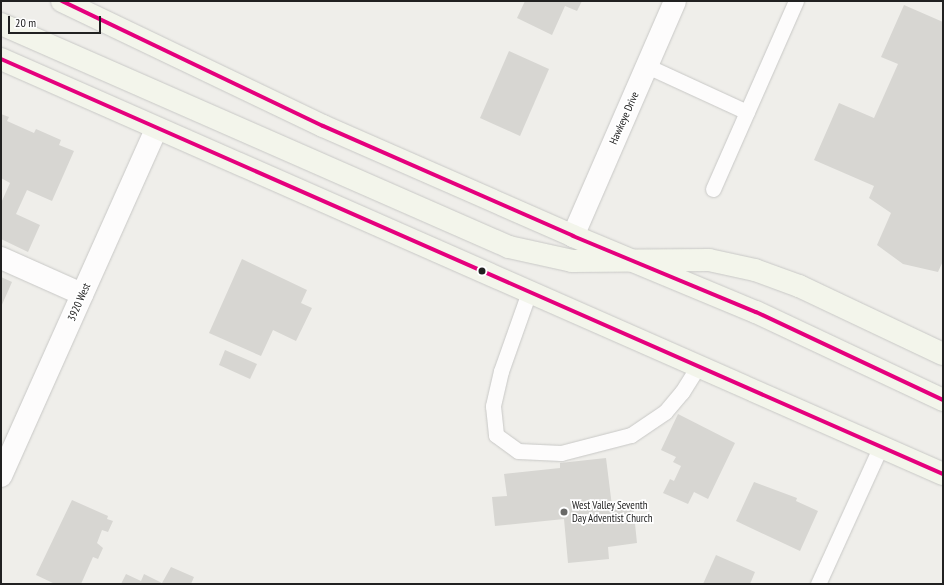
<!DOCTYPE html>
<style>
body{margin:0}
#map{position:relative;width:944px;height:585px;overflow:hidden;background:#efeeea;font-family:"PT Sans Narrow",sans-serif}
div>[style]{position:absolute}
.building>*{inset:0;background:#d7d6d2}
.roads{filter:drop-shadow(0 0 1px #c8c8c6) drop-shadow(0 0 1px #c8c8c6)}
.lane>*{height:15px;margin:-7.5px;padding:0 7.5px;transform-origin:7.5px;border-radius:7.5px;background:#fdfcfc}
.street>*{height:22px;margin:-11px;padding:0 11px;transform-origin:11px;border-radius:11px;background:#fdfcfc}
.secondary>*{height:22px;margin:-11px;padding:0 11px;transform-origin:11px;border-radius:11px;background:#f3f5eb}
.bus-1>*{height:4px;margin:-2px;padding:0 2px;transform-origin:2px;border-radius:2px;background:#e5007d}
.dots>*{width:11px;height:11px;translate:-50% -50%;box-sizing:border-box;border:2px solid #fff;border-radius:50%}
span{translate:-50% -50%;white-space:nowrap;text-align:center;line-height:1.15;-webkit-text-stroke:3.5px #fff;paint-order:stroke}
.street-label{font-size:11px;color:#212121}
.poi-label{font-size:11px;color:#212121}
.left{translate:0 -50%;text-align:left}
.frame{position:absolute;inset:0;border:2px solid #212121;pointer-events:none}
.scale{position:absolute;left:8px;top:16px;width:93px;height:18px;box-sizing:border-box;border:2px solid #212121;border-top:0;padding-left:5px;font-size:12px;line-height:14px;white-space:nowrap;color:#212121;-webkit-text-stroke:3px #fff;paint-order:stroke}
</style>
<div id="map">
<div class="building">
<i style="clip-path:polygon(525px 1px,582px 1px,577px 11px,565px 6px,552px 35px,517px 18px)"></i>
<i style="clip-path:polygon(904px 5px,943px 22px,943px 261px,938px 272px,903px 264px,877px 245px,891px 213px,869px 198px,874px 186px,814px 160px,839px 103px,874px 118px,898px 64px,881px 57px)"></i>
<i style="clip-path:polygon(509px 51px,549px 69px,520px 136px,480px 118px)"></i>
<i style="clip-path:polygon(1px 114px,9px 117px,7px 121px,34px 133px,36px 129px,61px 140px,59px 145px,74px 151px,52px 201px,27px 190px,16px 214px,40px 225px,28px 252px,1px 239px,1px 203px,10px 183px,1px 178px)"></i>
<i style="clip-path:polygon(242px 259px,307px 290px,301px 303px,312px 308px,296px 341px,273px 330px,261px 356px,209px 333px)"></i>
<i style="clip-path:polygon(1px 277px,12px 282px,1px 307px)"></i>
<i style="clip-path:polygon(225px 350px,257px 364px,250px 379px,219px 365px)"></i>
<i style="clip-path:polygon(678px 414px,735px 443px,708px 499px,694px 492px,688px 504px,663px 493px,670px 479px,674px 481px,681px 466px,673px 462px,676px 457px,661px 450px)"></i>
<i style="clip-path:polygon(606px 458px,612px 506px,633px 504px,637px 543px,608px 547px,609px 559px,568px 563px,564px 519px,495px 526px,492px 497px,507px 496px,504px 474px,560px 468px,560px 463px)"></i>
<i style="clip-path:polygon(754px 482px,797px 498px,796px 501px,818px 511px,800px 551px,736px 521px)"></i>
<i style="clip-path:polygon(72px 500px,108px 516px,107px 519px,113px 521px,108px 532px,102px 530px,97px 543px,103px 548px,98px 559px,93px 557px,81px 584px,55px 584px,36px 575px)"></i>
<i style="clip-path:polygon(716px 555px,755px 572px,750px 584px,703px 584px)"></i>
<i style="clip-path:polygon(171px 567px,194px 577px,191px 584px,121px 584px,126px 574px,141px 581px,144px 574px,162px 583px)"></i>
</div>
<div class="roads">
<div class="lane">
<i style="left:647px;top:66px;width:110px;rotate:24.7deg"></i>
<i style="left:713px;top:189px;width:206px;rotate:-66.2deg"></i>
<i style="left:529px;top:292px;width:84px;rotate:109.5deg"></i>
<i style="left:501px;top:371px;width:36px;rotate:103deg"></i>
<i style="left:493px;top:406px;width:29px;rotate:84deg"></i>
<i style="left:496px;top:435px;width:27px;rotate:36deg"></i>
<i style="left:518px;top:451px;width:43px;rotate:2.7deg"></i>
<i style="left:561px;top:453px;width:72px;rotate:-14.4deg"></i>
<i style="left:631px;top:435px;width:41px;rotate:-34.1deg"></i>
<i style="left:665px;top:412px;width:26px;rotate:-50deg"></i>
<i style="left:682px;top:392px;width:31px;rotate:-58deg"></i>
<i style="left:818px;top:584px;width:152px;rotate:-65.5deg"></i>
</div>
<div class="street">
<i style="left:573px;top:236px;width:256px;rotate:-66.5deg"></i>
<i style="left:1px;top:258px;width:89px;rotate:24deg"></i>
<i style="left:1px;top:476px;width:381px;rotate:-65.9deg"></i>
</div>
<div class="secondary">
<i style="left:62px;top:1px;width:289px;rotate:25.6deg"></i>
<i style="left:323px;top:126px;width:273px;rotate:23.7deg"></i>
<i style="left:573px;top:236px;width:198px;rotate:22.6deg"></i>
<i style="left:756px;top:312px;width:207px;rotate:25.2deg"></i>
<i style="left:1px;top:24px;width:555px;rotate:23.7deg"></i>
<i style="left:509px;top:247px;width:65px;rotate:12.5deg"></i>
<i style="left:572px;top:261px;width:137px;rotate:-0.4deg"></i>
<i style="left:709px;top:260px;width:47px;rotate:12.3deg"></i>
<i style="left:755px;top:270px;width:47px;rotate:20deg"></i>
<i style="left:799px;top:286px;width:159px;rotate:25.3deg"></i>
<i style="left:1px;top:59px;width:1029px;rotate:23.78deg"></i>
</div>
</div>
<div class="bus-1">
<i style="left:62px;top:1px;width:289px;rotate:25.6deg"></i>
<i style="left:323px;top:126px;width:273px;rotate:23.7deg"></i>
<i style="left:573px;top:236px;width:198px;rotate:22.6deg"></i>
<i style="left:756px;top:312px;width:207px;rotate:25.2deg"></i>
<i style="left:1px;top:59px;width:1029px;rotate:23.78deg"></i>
</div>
<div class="dots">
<i style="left:482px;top:271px;background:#212121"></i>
<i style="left:564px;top:512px;background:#696967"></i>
</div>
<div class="street-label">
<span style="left:624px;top:118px;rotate:-66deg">Hawkeye Drive</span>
<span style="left:79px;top:302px;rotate:-66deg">3920 West</span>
</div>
<div class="poi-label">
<span class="left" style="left:572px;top:512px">West Valley Seventh<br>Day Adventist Church</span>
</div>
<div class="frame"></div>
<div class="scale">20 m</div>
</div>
